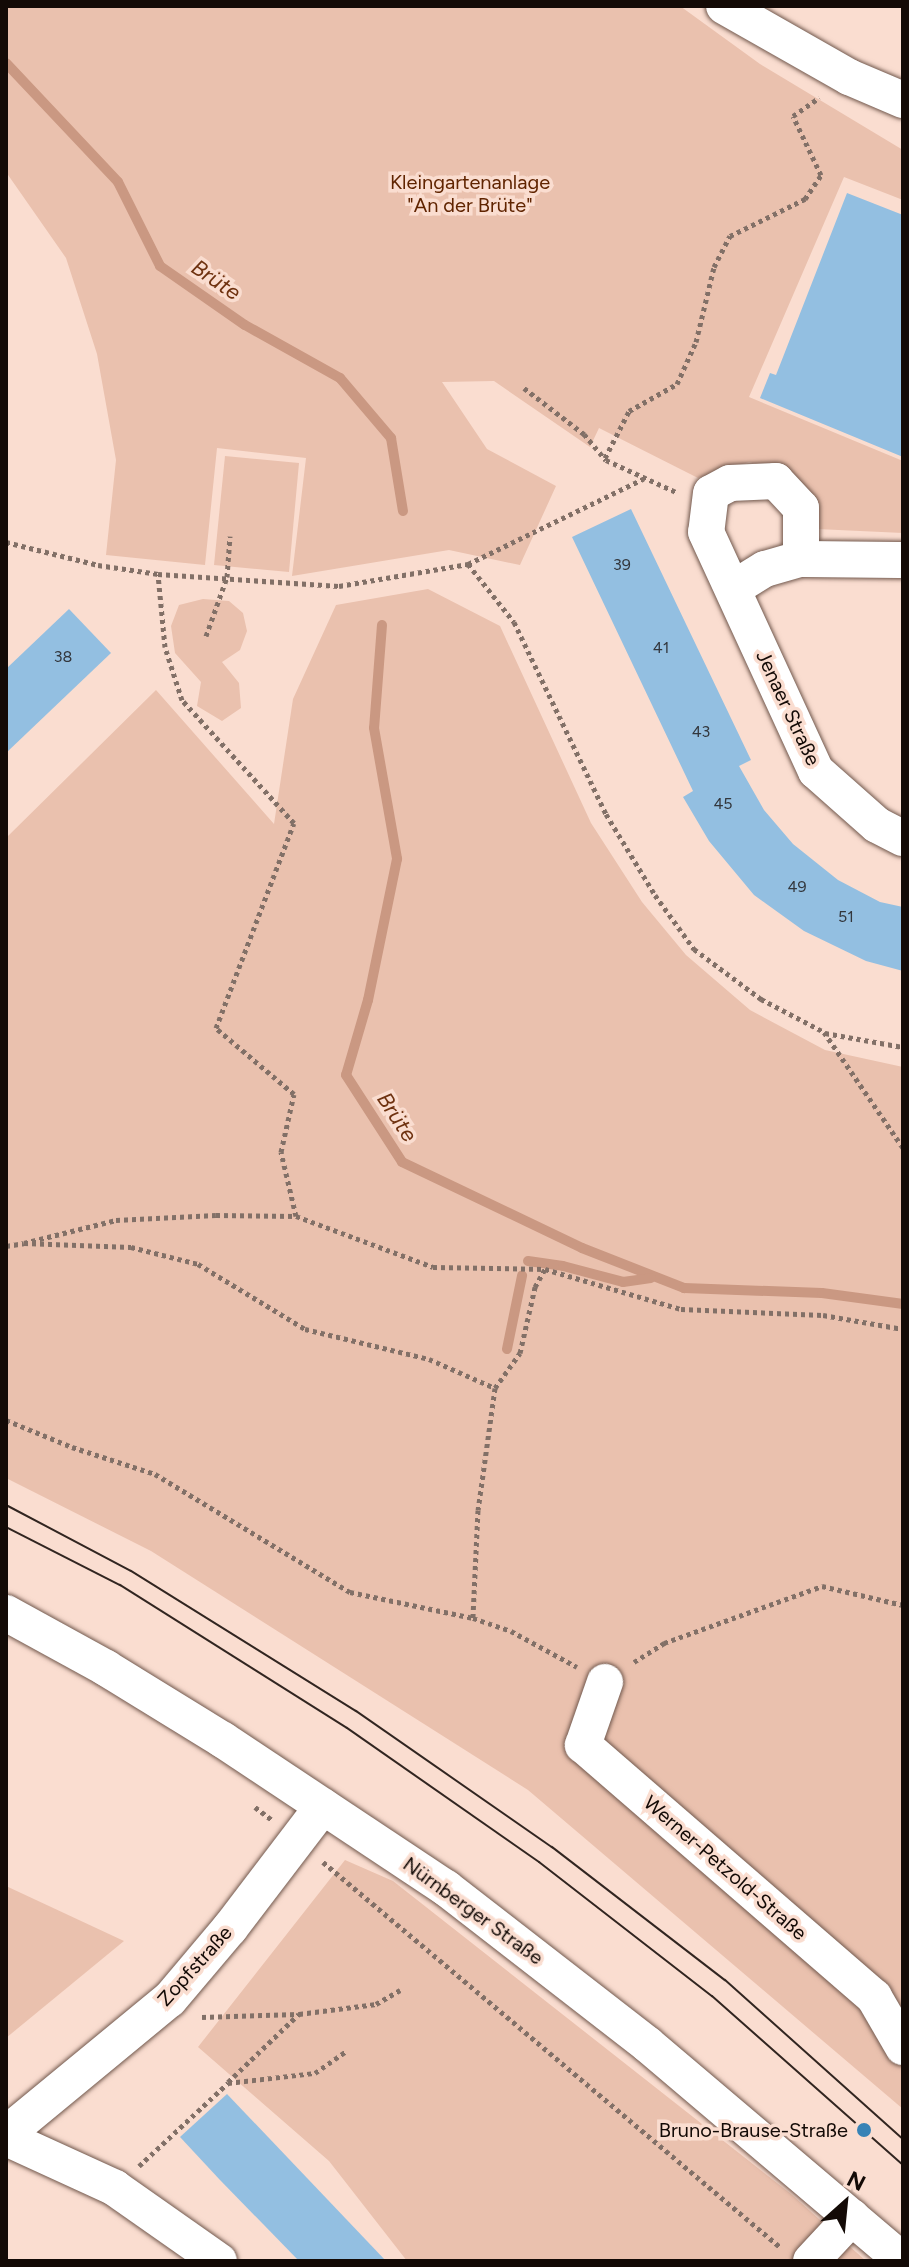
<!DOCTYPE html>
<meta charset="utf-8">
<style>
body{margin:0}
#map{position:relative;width:909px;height:2267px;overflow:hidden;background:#faddd0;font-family:Figtree,sans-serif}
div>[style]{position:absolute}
.green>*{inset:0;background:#eac1ae}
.stream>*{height:10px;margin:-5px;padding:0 5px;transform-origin:5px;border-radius:5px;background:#ca9882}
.building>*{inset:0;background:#93bfe1}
.path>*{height:5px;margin-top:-2.5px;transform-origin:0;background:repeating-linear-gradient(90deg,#827067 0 4px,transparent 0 8px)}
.roads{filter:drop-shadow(0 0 2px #71584d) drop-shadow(0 0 2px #71584d)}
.minor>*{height:36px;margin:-18px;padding:0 18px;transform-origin:18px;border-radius:18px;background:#fff}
.tram>*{height:2px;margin:-1px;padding:0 1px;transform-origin:1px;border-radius:1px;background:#312520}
.dots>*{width:22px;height:22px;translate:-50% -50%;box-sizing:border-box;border:4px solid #faddd0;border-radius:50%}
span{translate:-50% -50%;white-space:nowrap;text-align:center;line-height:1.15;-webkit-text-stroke:7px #faddd0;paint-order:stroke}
.number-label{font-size:16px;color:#33373d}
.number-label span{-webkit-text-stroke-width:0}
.park-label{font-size:20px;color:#602400}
.street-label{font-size:20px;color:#130a06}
.poi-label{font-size:20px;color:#130a06}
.right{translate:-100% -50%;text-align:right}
.water-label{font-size:22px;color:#6f3210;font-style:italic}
.frame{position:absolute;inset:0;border:8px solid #130a06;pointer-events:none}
.north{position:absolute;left:805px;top:2163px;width:80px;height:80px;-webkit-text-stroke:6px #faddd0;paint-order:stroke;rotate:27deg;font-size:22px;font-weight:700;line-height:32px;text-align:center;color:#130a06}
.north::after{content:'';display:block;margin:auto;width:28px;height:36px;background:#130a06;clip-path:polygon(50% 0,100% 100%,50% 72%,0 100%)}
</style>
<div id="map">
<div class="green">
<i style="clip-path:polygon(6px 6px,680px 6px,760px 64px,903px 150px,903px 200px,844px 177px,749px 397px,903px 461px,903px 533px,817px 529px,781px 471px,749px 462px,698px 478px,599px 428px,590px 447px,494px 381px,442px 382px,487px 449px,556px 486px,520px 565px,449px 550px,292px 576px,306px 458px,217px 448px,205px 565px,106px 555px,116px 460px,97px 354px,66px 258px,6px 172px)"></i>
<i style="clip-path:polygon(225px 456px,299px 463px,289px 572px,214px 565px)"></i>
<i style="clip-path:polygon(428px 589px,500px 626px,591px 823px,642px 902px,686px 955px,750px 1010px,825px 1050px,903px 1067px,903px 2109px,528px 1790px,151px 1551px,6px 1478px,6px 838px,156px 690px,274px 824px,293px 699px,336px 605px)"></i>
<i style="clip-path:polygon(203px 599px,229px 601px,243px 613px,247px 631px,240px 650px,222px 662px,239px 683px,241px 708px,222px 721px,197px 706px,201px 682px,175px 653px,171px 626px,179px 605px)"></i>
<i style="clip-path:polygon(345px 1860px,393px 1881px,791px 2194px,866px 2261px,407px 2261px,329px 2161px,198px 2047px)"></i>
<i style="clip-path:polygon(6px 1886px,124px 1941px,6px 2038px)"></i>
</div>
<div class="stream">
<i style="left:6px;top:63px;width:163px;rotate:46.7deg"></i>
<i style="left:118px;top:182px;width:94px;rotate:63.4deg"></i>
<i style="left:160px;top:266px;width:103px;rotate:34.8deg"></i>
<i style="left:245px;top:325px;width:109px;rotate:29.2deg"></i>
<i style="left:340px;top:378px;width:79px;rotate:49.6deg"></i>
<i style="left:391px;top:438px;width:74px;rotate:80.7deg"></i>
<i style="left:382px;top:625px;width:103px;rotate:94.4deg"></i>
<i style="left:374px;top:728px;width:133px;rotate:80deg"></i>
<i style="left:397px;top:859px;width:144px;rotate:101.6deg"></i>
<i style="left:368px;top:1000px;width:78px;rotate:106.3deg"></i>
<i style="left:346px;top:1075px;width:103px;rotate:57.2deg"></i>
<i style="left:402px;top:1162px;width:199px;rotate:25.5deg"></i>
<i style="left:582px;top:1248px;width:110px;rotate:21.4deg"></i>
<i style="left:684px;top:1288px;width:138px;rotate:2.1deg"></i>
<i style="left:822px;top:1293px;width:82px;rotate:7.7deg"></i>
<i style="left:528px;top:1261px;width:35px;rotate:8deg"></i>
<i style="left:563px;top:1266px;width:62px;rotate:14.9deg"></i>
<i style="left:623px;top:1282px;width:28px;rotate:-8deg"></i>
<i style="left:507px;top:1349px;width:75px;rotate:-78.4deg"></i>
</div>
<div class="building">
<i style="clip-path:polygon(847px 193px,903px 215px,903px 457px,760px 398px,770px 373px,776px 375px)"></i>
<i style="clip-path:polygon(631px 509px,751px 760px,739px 766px,764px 810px,793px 844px,838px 880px,880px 902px,903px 907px,903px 971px,866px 961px,804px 931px,754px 895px,709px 841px,683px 797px,693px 791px,572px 537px)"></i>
<i style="clip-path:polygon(69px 609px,111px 653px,6px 753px,6px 669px)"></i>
<i style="clip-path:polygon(227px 2094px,386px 2261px,299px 2261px,220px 2180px,180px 2137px)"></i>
</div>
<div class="path">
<i style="left:524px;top:388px;width:76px;rotate:37.5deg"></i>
<i style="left:584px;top:434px;width:34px;rotate:50deg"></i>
<i style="left:606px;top:460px;width:77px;rotate:24.6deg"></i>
<i style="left:605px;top:458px;width:53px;rotate:-62.9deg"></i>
<i style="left:629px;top:411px;width:55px;rotate:-29.4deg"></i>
<i style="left:677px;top:384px;width:46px;rotate:-65.7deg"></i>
<i style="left:696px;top:342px;width:77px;rotate:-76.5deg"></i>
<i style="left:714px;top:267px;width:35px;rotate:-63deg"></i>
<i style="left:730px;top:236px;width:84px;rotate:-26.3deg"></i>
<i style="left:805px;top:199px;width:29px;rotate:-56deg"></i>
<i style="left:821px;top:175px;width:65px;rotate:-115.4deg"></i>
<i style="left:793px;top:116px;width:32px;rotate:-35deg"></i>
<i style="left:6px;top:542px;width:95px;rotate:14deg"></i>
<i style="left:98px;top:565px;width:61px;rotate:8.5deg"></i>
<i style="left:158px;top:574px;width:181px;rotate:3.8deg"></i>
<i style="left:339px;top:586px;width:131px;rotate:-9.7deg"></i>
<i style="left:468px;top:564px;width:74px;rotate:51.6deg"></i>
<i style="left:514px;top:622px;width:213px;rotate:64.4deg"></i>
<i style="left:606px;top:814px;width:95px;rotate:58.8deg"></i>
<i style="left:655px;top:895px;width:67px;rotate:54.2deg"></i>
<i style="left:694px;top:949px;width:84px;rotate:36.7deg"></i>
<i style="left:761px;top:999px;width:71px;rotate:27.6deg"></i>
<i style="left:824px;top:1032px;width:140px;rotate:55.7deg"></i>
<i style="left:468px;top:564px;width:195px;rotate:-25.9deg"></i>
<i style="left:206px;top:636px;width:63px;rotate:-70.4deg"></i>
<i style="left:227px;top:577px;width:41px;rotate:-85.8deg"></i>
<i style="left:825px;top:1033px;width:79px;rotate:10.2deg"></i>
<i style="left:296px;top:1216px;width:146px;rotate:20.4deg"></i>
<i style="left:433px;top:1267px;width:112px;rotate:1deg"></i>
<i style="left:545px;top:1269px;width:142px;rotate:16.4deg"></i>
<i style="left:681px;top:1309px;width:142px;rotate:2.4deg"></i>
<i style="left:823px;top:1315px;width:81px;rotate:9.9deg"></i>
<i style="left:24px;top:1243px;width:95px;rotate:-14deg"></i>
<i style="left:116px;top:1220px;width:100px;rotate:-2.9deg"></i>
<i style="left:216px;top:1215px;width:80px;rotate:0.7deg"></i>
<i style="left:296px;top:1216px;width:66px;rotate:-103.2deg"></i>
<i style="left:281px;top:1152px;width:59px;rotate:-77.4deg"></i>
<i style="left:294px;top:1094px;width:102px;rotate:-139.8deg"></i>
<i style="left:216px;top:1028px;width:219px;rotate:-69.2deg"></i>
<i style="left:294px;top:823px;width:166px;rotate:-132.3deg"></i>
<i style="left:182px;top:700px;width:56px;rotate:-107.8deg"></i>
<i style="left:165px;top:647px;width:73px;rotate:-95.5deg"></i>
<i style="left:6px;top:1246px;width:18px;rotate:-9deg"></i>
<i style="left:24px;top:1243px;width:107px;rotate:2.1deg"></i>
<i style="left:131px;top:1247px;width:69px;rotate:14.2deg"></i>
<i style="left:198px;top:1264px;width:125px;rotate:31.3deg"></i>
<i style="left:305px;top:1329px;width:128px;rotate:13.6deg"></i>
<i style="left:429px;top:1359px;width:72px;rotate:23.7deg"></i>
<i style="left:495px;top:1388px;width:123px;rotate:97.9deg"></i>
<i style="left:478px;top:1510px;width:108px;rotate:92.7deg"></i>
<i style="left:495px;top:1388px;width:43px;rotate:-54.5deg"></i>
<i style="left:520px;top:1353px;width:68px;rotate:-77.2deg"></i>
<i style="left:535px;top:1287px;width:21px;rotate:-61deg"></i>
<i style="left:6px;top:1420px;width:71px;rotate:22.2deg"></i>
<i style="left:72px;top:1447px;width:87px;rotate:18deg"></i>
<i style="left:155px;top:1474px;width:228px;rotate:31.2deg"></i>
<i style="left:350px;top:1592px;width:126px;rotate:11.9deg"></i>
<i style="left:473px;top:1618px;width:40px;rotate:18.9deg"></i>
<i style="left:511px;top:1631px;width:75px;rotate:28.6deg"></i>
<i style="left:634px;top:1662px;width:36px;rotate:-32deg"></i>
<i style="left:664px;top:1643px;width:168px;rotate:-19.8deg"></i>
<i style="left:822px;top:1586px;width:83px;rotate:13.2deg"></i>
<i style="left:255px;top:1807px;width:21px;rotate:37deg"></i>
<i style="left:323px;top:1862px;width:598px;rotate:40.11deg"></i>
<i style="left:202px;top:2017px;width:97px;rotate:-1.8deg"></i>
<i style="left:299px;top:2014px;width:78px;rotate:-7.4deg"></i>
<i style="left:376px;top:2004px;width:28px;rotate:-30deg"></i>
<i style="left:228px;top:2082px;width:98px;rotate:-43.8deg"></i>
<i style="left:139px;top:2166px;width:122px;rotate:-43deg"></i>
<i style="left:228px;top:2083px;width:88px;rotate:-6.6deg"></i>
<i style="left:315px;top:2073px;width:37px;rotate:-35deg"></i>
</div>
<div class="roads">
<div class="minor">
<i style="left:724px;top:6px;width:144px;rotate:29.6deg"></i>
<i style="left:849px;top:77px;width:59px;rotate:23.1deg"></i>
<i style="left:801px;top:559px;width:51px;rotate:-90deg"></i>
<i style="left:801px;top:508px;width:37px;rotate:-133deg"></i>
<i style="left:776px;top:481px;width:46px;rotate:177.5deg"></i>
<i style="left:730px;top:483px;width:21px;rotate:152deg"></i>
<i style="left:711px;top:493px;width:39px;rotate:97deg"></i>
<i style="left:706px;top:532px;width:263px;rotate:65.3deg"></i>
<i style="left:816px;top:771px;width:81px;rotate:41.5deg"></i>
<i style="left:877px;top:825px;width:29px;rotate:27deg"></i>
<i style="left:734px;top:588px;width:36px;rotate:-32deg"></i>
<i style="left:765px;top:569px;width:37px;rotate:-16deg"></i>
<i style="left:801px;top:559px;width:102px;rotate:0.6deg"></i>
<i style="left:6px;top:1613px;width:114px;rotate:28.8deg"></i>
<i style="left:106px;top:1668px;width:137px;rotate:31.6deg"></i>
<i style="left:223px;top:1740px;width:268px;rotate:33.6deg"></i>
<i style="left:446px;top:1888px;width:254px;rotate:37.8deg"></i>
<i style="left:647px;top:2044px;width:336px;rotate:40.3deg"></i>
<i style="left:605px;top:1682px;width:67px;rotate:109.2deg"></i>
<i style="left:583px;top:1745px;width:385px;rotate:40.9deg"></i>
<i style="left:874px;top:1997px;width:58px;rotate:59.9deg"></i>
<i style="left:6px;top:2134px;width:212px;rotate:-39.5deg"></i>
<i style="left:170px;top:1999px;width:93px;rotate:-49.8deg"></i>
<i style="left:230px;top:1928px;width:153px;rotate:-52.7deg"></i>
<i style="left:6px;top:2138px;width:120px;rotate:24.6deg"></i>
<i style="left:115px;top:2188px;width:127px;rotate:35.1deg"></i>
<i style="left:811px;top:2261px;width:60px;rotate:-47deg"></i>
</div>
</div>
<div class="tram">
<i style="left:6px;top:1505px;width:141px;rotate:27.8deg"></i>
<i style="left:131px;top:1571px;width:265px;rotate:31.9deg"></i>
<i style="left:356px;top:1711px;width:239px;rotate:34.8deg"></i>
<i style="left:552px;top:1847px;width:218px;rotate:37.6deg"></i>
<i style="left:725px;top:1980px;width:239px;rotate:41.8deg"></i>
<i style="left:6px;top:1527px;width:128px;rotate:27deg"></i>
<i style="left:120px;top:1585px;width:268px;rotate:32.2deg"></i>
<i style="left:347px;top:1728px;width:234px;rotate:34.9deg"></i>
<i style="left:539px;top:1862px;width:219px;rotate:37.8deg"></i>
<i style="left:712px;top:1996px;width:255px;rotate:41.5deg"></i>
</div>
<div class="dots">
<i style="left:864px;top:2130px;background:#3883b6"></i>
</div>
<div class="number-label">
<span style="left:622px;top:565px">39</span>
<span style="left:661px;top:648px">41</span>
<span style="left:63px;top:657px">38</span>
<span style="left:701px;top:732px">43</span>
<span style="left:723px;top:804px">45</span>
<span style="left:797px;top:887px">49</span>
<span style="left:846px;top:917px">51</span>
</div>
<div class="park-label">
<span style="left:470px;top:194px">Kleingartenanlage<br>"An der Brüte"</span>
</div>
<div class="street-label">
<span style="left:788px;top:708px;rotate:65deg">Jenaer Straße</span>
<span style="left:725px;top:1868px;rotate:41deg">Werner-Petzold-Straße</span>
<span style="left:473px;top:1911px;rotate:36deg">Nürnberger Straße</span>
<span style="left:195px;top:1966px;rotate:-48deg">Zopfstraße</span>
</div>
<div class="poi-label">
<span class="right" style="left:848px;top:2130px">Bruno-Brause-Straße</span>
</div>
<div class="water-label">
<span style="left:216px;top:280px;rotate:34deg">Brüte</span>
<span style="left:397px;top:1117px;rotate:57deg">Brüte</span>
</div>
<div class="frame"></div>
<div class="north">N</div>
</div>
